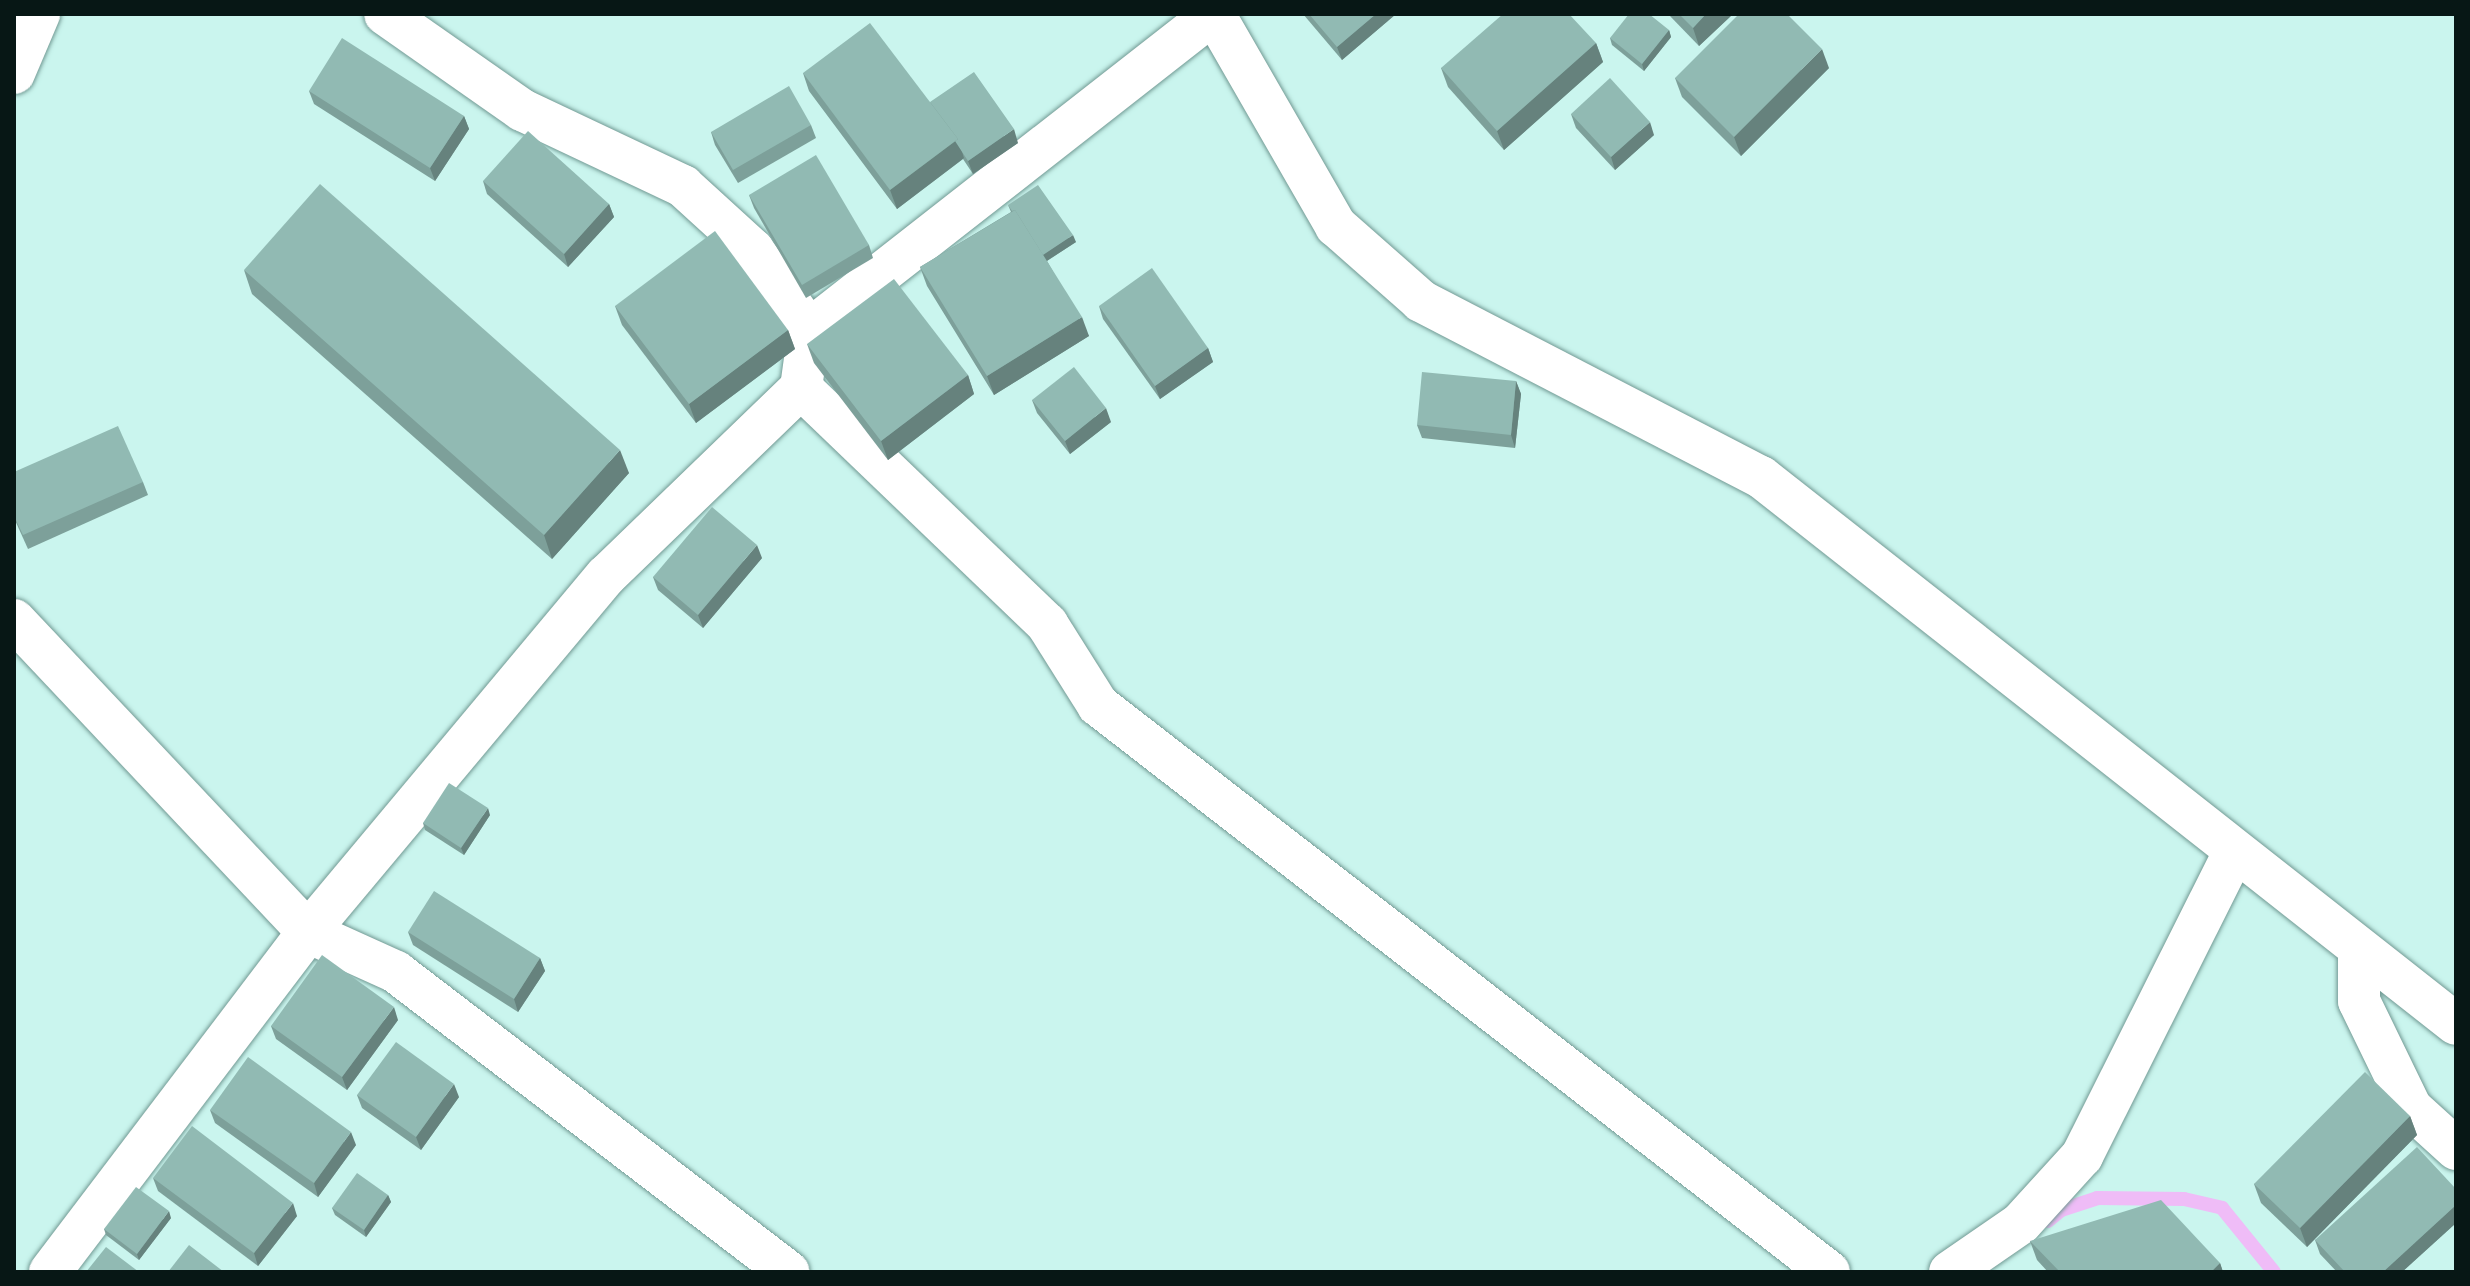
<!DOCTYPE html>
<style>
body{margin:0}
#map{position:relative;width:2470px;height:1286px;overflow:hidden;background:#caf5ee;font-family:"IBM Plex Sans",sans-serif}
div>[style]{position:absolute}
.stream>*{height:14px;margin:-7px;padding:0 7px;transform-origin:7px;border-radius:7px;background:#efbcf7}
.roads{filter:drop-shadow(0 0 2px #719993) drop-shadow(0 0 2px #719993)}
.minor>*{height:42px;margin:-21px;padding:0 21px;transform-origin:21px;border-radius:21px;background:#fff}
.wall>*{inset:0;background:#7da09a}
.shaded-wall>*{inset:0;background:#66827d}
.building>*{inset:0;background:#91bab3}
span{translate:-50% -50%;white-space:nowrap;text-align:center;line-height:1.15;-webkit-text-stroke:6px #e5fefa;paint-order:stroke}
.frame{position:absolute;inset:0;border:16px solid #071715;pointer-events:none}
</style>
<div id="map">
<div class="stream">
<i style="left:2048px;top:1221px;width:17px;rotate:-40deg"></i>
<i style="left:2061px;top:1210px;width:38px;rotate:-18deg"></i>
<i style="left:2097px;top:1198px;width:87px;rotate:0.7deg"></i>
<i style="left:2184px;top:1199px;width:39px;rotate:13deg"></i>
<i style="left:2222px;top:1208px;width:82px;rotate:50.9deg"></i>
</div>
<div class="roads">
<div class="minor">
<i style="left:1214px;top:14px;width:245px;rotate:60.1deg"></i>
<i style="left:1336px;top:226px;width:113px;rotate:41.4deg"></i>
<i style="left:1421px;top:301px;width:383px;rotate:27.4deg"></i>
<i style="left:1761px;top:477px;width:884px;rotate:38.2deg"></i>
<i style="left:14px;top:73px;width:64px;rotate:-67deg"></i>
<i style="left:809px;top:330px;width:513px;rotate:-38.03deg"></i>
<i style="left:801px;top:388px;width:341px;rotate:43.8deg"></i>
<i style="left:1047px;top:624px;width:96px;rotate:57.8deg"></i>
<i style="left:1098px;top:705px;width:925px;rotate:37.8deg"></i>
<i style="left:14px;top:620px;width:429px;rotate:46.7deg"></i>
<i style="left:308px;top:932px;width:97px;rotate:24.4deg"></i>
<i style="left:396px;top:972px;width:494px;rotate:37.4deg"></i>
<i style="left:2359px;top:949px;width:52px;rotate:90deg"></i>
<i style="left:2359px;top:1001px;width:119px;rotate:64.1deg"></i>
<i style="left:2411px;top:1108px;width:61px;rotate:42.3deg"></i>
<i style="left:50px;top:1272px;width:427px;rotate:-52.8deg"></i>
<i style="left:308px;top:932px;width:464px;rotate:-50.1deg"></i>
<i style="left:606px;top:576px;width:271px;rotate:-44deg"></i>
<i style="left:801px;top:388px;width:59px;rotate:-82.1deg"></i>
<i style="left:809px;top:330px;width:98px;rotate:-125deg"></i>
<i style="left:753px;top:250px;width:95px;rotate:-137.6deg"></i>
<i style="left:683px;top:186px;width:178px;rotate:-154.7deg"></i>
<i style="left:522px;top:110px;width:167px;rotate:-145deg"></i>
<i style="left:1950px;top:1272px;width:86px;rotate:-34.6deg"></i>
<i style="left:2021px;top:1223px;width:91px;rotate:-47.7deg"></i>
<i style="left:2082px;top:1156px;width:339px;rotate:-63.4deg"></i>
</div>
</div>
<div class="wall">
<i style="clip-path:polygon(1303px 14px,1396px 14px,1342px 60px)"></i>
<i style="clip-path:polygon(1668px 14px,1733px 14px,1699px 46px)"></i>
<i style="clip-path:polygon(1669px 30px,1671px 37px,1644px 71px,1612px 45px,1610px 38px)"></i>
<i style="clip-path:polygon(1596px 43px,1603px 62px,1504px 150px,1448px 87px,1441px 68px)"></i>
<i style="clip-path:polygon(1829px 68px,1741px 156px,1682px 97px,1675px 78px)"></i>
<i style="clip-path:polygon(803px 73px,930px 102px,1018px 143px,973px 174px,963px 159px,897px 209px,809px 91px)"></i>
<i style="clip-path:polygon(309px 91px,464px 116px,469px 129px,435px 181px,314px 104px)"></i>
<i style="clip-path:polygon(1571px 114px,1654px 135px,1615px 170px,1576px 128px)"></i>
<i style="clip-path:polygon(811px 125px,816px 138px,738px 183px,715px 145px,711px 132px)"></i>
<i style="clip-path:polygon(483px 181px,609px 204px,614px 217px,568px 267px,487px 194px)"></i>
<i style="clip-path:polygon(749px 195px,869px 245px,873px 258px,806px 298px,754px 208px)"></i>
<i style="clip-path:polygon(1008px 205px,1076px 242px,1047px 261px,1089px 336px,994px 395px,927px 286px,920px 267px,1011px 212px)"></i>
<i style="clip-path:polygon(244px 270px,629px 473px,552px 559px,252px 294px)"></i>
<i style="clip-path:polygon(615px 306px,788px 330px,795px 349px,696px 423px,622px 325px)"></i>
<i style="clip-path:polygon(1099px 306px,1208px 348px,1213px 362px,1160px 399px,1103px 319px)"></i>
<i style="clip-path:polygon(807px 344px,968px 375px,974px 394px,888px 460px,814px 363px)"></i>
<i style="clip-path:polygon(1516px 381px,1521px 394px,1515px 448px,1422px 438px,1417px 425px)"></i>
<i style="clip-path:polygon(1032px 400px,1111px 422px,1070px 454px,1037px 413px)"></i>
<i style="clip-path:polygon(14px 472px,143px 482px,148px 495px,28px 549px,14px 518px)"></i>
<i style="clip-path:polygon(762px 558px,703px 628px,658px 590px,653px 577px)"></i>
<i style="clip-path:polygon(490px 815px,464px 855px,425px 830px,423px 823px)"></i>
<i style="clip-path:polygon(408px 932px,540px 958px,545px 971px,518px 1012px,413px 945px)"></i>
<i style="clip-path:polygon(398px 1020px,347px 1090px,276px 1039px,271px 1026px)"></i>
<i style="clip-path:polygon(357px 1095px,459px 1097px,421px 1150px,362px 1108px)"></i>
<i style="clip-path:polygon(210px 1110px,356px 1145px,318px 1197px,215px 1123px)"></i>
<i style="clip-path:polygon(2410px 1116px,2417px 1135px,2307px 1247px,2261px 1203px,2254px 1184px)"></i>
<i style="clip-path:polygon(153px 1178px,297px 1216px,258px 1266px,158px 1191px)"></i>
<i style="clip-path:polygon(2456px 1189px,2456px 1223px,2402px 1272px,2337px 1272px,2320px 1254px,2315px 1240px)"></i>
<i style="clip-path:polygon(388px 1195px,391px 1202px,366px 1237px,335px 1215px,332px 1208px)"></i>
<i style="clip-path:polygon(171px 1218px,139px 1260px,106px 1235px,104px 1229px)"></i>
<i style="clip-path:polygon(2030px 1241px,2220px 1263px,2223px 1272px,2048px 1272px,2037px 1260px)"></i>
</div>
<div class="shaded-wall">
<i style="clip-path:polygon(1376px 14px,1396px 14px,1342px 60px,1337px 47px)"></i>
<i style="clip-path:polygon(1706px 14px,1733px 14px,1699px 46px,1693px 28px)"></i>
<i style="clip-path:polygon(1669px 30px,1671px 37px,1644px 71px,1642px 64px)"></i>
<i style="clip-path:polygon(1596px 43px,1603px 62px,1504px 150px,1497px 131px)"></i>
<i style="clip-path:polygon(1822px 49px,1829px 68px,1741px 156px,1734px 137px)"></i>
<i style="clip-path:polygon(464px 116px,469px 129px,435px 181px,430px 168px)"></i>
<i style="clip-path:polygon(1650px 122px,1654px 135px,1615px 170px,1611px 157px)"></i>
<i style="clip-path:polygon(1014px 129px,1018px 143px,973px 174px,968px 161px)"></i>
<i style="clip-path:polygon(958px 139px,964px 158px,897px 209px,890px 190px)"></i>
<i style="clip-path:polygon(609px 204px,614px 217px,568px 267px,564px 254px)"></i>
<i style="clip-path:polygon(1073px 235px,1076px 242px,1045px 262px,1042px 255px)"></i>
<i style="clip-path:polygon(1082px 317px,1089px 336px,994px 395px,987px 376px)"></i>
<i style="clip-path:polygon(788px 330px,795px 349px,696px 423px,689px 404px)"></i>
<i style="clip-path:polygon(1208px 348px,1213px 362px,1160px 399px,1155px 386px)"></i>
<i style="clip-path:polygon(968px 375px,974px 394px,888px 460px,881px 441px)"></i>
<i style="clip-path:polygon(1516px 381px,1521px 394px,1515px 448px,1511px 435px)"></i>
<i style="clip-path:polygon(1106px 408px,1111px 422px,1070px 454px,1065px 441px)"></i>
<i style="clip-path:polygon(620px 450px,629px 473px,552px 559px,544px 535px)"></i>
<i style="clip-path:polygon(757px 545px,762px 558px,703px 628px,698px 615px)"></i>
<i style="clip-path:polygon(488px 808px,490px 815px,464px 855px,461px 848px)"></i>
<i style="clip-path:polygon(540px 958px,545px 971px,518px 1012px,514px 999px)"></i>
<i style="clip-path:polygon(394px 1007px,398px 1020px,347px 1090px,342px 1077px)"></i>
<i style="clip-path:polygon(454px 1084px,459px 1097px,421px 1150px,416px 1137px)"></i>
<i style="clip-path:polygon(2410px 1116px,2417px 1135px,2307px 1247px,2300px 1228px)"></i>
<i style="clip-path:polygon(351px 1132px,356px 1145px,318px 1197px,314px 1183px)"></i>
<i style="clip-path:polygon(388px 1195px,391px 1202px,366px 1237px,364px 1230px)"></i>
<i style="clip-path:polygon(293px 1203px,297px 1216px,258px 1266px,254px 1253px)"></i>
<i style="clip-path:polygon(2456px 1205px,2456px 1223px,2402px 1272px,2383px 1272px)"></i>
<i style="clip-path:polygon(169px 1211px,171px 1218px,139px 1260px,137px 1254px)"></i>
<i style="clip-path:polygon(2220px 1263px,2223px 1272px,2211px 1272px)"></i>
</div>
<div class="building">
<i style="clip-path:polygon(1309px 14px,1376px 14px,1337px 47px)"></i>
<i style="clip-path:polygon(1503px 14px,1569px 14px,1596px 43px,1497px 131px,1441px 68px)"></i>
<i style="clip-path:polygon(1629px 14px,1649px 14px,1669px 30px,1642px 64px,1610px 38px)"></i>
<i style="clip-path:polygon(1679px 14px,1706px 14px,1693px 28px)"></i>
<i style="clip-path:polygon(1739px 14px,1787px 14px,1822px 49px,1734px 137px,1675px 78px)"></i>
<i style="clip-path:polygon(870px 23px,958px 139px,890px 190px,803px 73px)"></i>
<i style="clip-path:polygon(342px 38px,464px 116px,430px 168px,309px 91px)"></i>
<i style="clip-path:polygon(974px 72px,1014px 129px,968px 161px,955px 141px,958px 139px,930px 102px)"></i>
<i style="clip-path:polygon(1610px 78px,1650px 122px,1611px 157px,1571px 114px)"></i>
<i style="clip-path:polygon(789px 86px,811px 125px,733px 170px,711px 132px)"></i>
<i style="clip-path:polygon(528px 131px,609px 204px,564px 254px,483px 181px)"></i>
<i style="clip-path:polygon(816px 155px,869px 245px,802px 285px,749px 195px)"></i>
<i style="clip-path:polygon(320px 184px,620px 450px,544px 535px,244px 270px)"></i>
<i style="clip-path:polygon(1038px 185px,1073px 235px,1043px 255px,1015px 210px,1012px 211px,1008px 205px)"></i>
<i style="clip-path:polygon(1015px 210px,1082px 317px,987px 376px,920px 267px)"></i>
<i style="clip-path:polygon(715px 231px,788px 330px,689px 404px,615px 306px)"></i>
<i style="clip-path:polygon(1152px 268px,1208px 348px,1155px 386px,1099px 306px)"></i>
<i style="clip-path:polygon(894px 279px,968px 375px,881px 441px,807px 344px)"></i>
<i style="clip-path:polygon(1074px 367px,1106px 408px,1065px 441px,1032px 400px)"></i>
<i style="clip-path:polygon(1422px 372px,1516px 381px,1511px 435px,1417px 425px)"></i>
<i style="clip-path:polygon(118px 426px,143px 482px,23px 535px,14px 516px,14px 472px)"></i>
<i style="clip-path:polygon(712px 507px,757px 545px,698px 615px,653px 577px)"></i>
<i style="clip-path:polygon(449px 783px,488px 808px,461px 848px,423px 823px)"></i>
<i style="clip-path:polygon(434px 891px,540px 958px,514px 999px,408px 932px)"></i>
<i style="clip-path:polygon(322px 955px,394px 1007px,342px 1077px,271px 1026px)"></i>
<i style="clip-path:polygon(396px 1042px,454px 1084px,416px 1137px,357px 1095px)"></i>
<i style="clip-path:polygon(248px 1057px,351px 1132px,314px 1183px,210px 1110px)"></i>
<i style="clip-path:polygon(2365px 1072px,2410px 1116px,2300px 1228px,2254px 1184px)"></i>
<i style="clip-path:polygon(192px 1126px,293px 1203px,254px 1253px,153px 1178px)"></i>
<i style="clip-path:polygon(2417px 1147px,2456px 1189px,2456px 1205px,2383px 1272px,2345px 1272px,2315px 1240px)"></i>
<i style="clip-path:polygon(357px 1173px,388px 1195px,364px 1230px,332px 1208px)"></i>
<i style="clip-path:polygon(136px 1187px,169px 1211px,137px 1254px,104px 1229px)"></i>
<i style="clip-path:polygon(2161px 1200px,2220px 1263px,2211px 1272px,2060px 1272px,2030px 1241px)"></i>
<i style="clip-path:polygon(189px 1245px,224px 1272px,168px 1272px)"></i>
<i style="clip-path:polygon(106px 1247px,139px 1272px,86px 1272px)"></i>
</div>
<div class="frame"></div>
</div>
